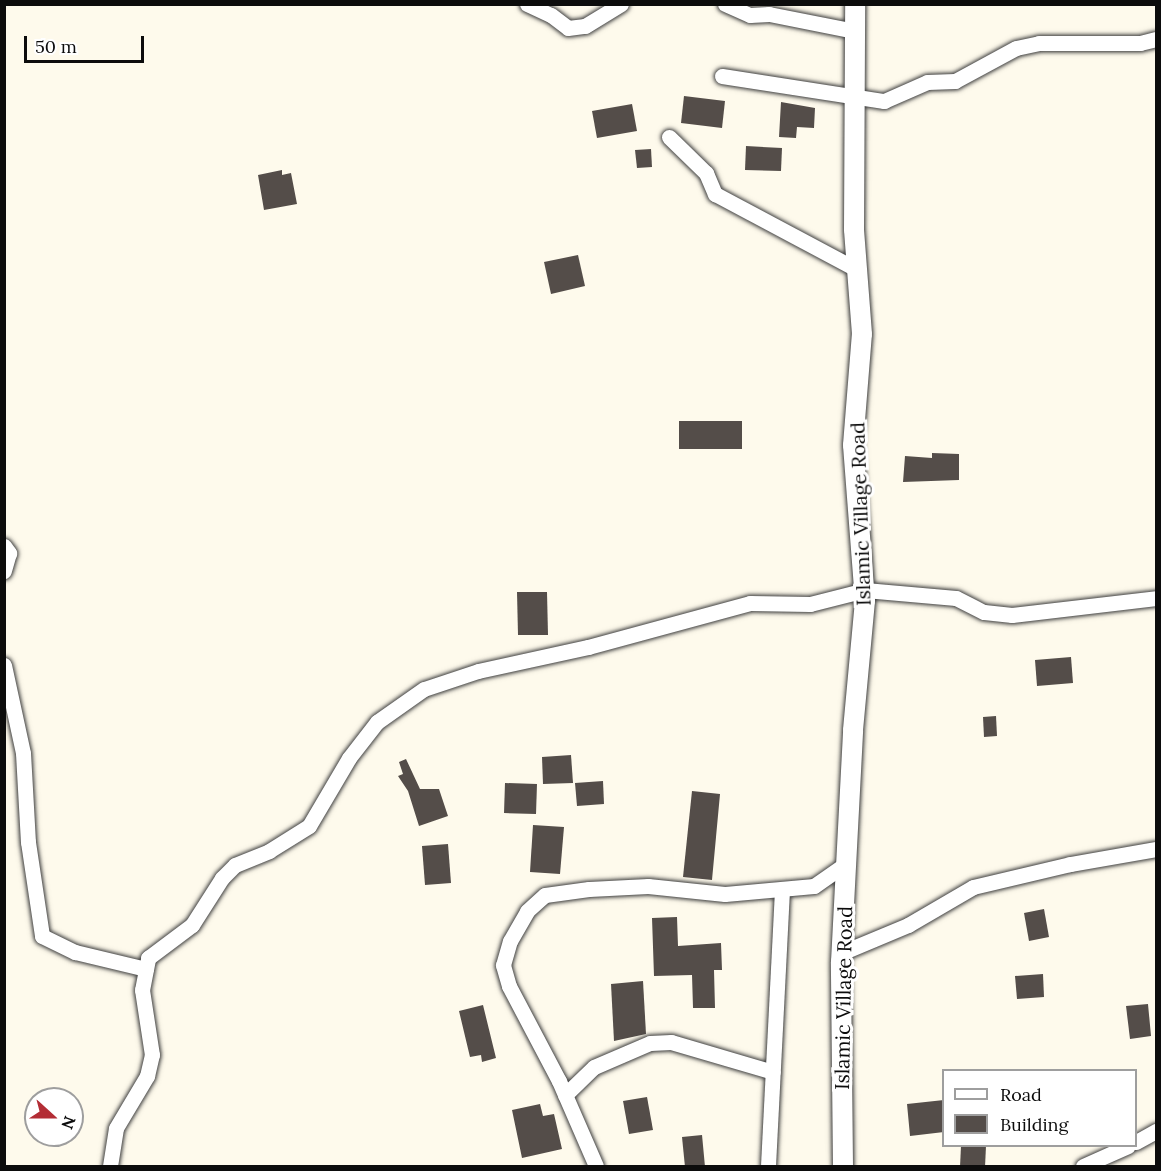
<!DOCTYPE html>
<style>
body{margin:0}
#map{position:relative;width:1161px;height:1171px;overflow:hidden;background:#fefaec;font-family:Lora,serif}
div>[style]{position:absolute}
.building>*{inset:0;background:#544d49}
.roads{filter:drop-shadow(0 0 2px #3f3f3f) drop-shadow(0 0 2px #3f3f3f)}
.minor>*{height:15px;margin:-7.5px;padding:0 7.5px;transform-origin:7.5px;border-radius:7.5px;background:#fff}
.tertiary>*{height:20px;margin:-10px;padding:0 10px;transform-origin:10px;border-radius:10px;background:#fff}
span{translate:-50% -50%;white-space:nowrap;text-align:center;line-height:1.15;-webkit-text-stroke:6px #fff;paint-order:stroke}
.street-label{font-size:20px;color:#0c0c0c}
.frame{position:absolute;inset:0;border:6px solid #0c0c0c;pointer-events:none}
.legend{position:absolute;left:942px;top:1069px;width:195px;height:78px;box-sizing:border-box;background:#fff;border:2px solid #9e9e9e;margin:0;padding:8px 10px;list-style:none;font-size:18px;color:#0c0c0c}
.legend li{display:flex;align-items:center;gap:12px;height:30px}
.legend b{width:30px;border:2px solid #9e9e9e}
.north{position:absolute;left:24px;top:1087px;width:60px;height:60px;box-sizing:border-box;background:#fff;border:2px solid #9e9e9e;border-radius:50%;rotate:111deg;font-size:16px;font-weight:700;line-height:24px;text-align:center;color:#0c0c0c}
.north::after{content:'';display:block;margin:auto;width:21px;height:27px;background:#b32d35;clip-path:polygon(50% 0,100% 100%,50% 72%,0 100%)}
.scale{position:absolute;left:24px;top:36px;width:120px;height:27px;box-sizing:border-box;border:3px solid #0c0c0c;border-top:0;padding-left:8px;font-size:18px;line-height:21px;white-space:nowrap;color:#0c0c0c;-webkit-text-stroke:4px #fff;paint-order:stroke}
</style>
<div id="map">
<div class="building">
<i style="clip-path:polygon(684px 96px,725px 101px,722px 128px,681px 123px)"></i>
<i style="clip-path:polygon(781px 102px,815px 108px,814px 128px,797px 127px,796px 138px,779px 137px)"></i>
<i style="clip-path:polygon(632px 104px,637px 131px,597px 138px,592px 111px)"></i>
<i style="clip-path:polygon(746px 146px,782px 148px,781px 171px,745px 170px)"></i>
<i style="clip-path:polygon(651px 149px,652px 167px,637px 168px,635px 150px)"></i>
<i style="clip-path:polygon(282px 170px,282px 175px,291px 173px,297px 204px,264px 210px,258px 175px)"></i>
<i style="clip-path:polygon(578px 255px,585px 286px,551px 294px,544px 262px)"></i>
<i style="clip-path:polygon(679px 421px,742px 421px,742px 449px,679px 449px)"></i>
<i style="clip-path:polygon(932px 453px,959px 454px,959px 480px,903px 482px,905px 456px,932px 458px)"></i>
<i style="clip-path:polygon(517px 592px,547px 592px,548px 635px,518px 635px)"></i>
<i style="clip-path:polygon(1071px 657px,1073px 683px,1037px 686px,1035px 660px)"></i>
<i style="clip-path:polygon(996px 716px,997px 736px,984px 737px,983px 717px)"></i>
<i style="clip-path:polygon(571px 755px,573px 783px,543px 784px,542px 757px)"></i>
<i style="clip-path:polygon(406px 759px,420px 789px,439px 789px,448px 816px,419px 826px,408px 791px,398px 776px,403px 774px,399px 762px)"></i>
<i style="clip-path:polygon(603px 781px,604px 804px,577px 806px,575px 783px)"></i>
<i style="clip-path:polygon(505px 783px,537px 784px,536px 814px,504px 813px)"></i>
<i style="clip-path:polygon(692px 791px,720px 794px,712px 880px,683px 877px)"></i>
<i style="clip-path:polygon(533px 825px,564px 827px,560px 874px,530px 872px)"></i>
<i style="clip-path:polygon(448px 844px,451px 883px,425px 885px,422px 846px)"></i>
<i style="clip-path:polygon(1044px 909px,1049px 937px,1029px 941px,1024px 913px)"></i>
<i style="clip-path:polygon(677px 917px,678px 946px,721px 943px,722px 970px,714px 970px,715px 1008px,693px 1008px,692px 975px,654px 976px,652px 918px)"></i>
<i style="clip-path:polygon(1043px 974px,1044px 997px,1017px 999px,1015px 976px)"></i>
<i style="clip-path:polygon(643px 981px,646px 1034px,614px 1041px,611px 984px)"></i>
<i style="clip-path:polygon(1148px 1004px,1151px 1036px,1130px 1039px,1126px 1006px)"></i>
<i style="clip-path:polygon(483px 1005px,496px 1058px,482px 1062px,481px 1055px,470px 1057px,459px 1011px)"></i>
<i style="clip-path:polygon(647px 1097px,653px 1130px,629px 1134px,623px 1101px)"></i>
<i style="clip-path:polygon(944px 1100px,944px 1132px,910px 1136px,907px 1104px)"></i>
<i style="clip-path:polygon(540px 1104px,543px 1116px,554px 1114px,562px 1149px,522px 1158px,512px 1110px)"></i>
<i style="clip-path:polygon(702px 1135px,705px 1167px,685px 1167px,682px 1137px)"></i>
<i style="clip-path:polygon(961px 1146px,986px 1146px,985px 1167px,960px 1167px)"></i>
</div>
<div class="roads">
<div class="minor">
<i style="left:527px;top:4px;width:26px;rotate:25deg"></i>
<i style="left:551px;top:15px;width:21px;rotate:37deg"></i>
<i style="left:568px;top:28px;width:17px;rotate:-7deg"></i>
<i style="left:585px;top:26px;width:42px;rotate:-31.4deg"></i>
<i style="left:725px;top:4px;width:27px;rotate:24deg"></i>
<i style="left:750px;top:15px;width:19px;rotate:-3deg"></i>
<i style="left:769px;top:14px;width:88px;rotate:11.2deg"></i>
<i style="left:722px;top:76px;width:164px;rotate:8.8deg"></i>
<i style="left:884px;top:101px;width:47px;rotate:-23.8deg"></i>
<i style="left:927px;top:82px;width:28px;rotate:-2deg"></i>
<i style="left:955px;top:81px;width:69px;rotate:-28.4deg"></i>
<i style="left:1016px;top:48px;width:24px;rotate:-12deg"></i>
<i style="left:1039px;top:43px;width:101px"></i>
<i style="left:1140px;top:43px;width:16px;rotate:-14deg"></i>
<i style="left:669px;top:137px;width:52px;rotate:44.2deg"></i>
<i style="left:706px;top:173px;width:23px;rotate:67deg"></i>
<i style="left:715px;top:194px;width:162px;rotate:28deg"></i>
<i style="left:4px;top:546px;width:9px;rotate:54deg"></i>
<i style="left:9px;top:553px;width:19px;rotate:106deg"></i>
<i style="left:4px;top:665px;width:90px;rotate:77.8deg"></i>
<i style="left:23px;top:753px;width:89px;rotate:86.8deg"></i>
<i style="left:28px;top:842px;width:95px;rotate:81.5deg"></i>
<i style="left:42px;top:936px;width:37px;rotate:26deg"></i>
<i style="left:75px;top:952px;width:73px;rotate:13.5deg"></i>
<i style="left:841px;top:953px;width:73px;rotate:-22.7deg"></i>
<i style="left:908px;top:925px;width:75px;rotate:-30.3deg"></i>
<i style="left:973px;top:887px;width:100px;rotate:-13.3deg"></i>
<i style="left:1070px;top:864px;width:87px;rotate:-9.9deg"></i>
<i style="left:565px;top:1095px;width:40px;rotate:-44deg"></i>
<i style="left:594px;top:1067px;width:61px;rotate:-23.2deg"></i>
<i style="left:650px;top:1043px;width:21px;rotate:-3deg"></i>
<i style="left:671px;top:1042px;width:106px;rotate:16.4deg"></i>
<i style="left:1136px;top:1142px;width:23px;rotate:-29deg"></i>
<i style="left:110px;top:1166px;width:38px;rotate:-81deg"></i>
<i style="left:116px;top:1128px;width:61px;rotate:-59.2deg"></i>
<i style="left:147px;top:1076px;width:22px;rotate:-77deg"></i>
<i style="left:152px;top:1055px;width:66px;rotate:-98.7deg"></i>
<i style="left:142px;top:990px;width:33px;rotate:-79deg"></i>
<i style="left:148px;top:958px;width:55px;rotate:-36.9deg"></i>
<i style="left:192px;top:925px;width:56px;rotate:-57.4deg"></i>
<i style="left:222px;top:878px;width:18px;rotate:-45deg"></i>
<i style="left:235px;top:865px;width:37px;rotate:-22deg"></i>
<i style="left:269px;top:851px;width:47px;rotate:-32deg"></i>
<i style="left:309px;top:826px;width:79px;rotate:-59.5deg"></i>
<i style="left:349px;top:758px;width:46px;rotate:-52.1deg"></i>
<i style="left:377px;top:722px;width:57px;rotate:-35.1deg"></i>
<i style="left:424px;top:689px;width:57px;rotate:-18.4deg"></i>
<i style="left:478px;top:671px;width:113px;rotate:-12.3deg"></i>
<i style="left:588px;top:647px;width:168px;rotate:-15.2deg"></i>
<i style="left:750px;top:603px;width:60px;rotate:1deg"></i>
<i style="left:810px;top:604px;width:57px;rotate:-14.3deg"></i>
<i style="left:865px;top:590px;width:91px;rotate:5deg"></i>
<i style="left:956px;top:598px;width:31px;rotate:27deg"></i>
<i style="left:984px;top:612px;width:28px;rotate:6deg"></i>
<i style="left:1012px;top:615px;width:145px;rotate:-6.7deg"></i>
<i style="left:596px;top:1166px;width:93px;rotate:-113.5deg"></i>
<i style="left:559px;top:1081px;width:107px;rotate:-117.8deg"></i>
<i style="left:509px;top:986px;width:22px;rotate:-106deg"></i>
<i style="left:503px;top:965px;width:25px;rotate:-74deg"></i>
<i style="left:510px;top:941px;width:34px;rotate:-60deg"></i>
<i style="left:527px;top:911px;width:24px;rotate:-42deg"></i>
<i style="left:545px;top:895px;width:44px;rotate:-7.8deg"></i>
<i style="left:589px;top:889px;width:59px;rotate:-2.9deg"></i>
<i style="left:648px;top:886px;width:77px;rotate:5.9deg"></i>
<i style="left:725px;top:894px;width:89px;rotate:-5.1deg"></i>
<i style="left:814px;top:886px;width:39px;rotate:-35deg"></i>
<i style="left:768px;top:1166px;width:276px;rotate:-87.1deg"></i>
<i style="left:1083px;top:1166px;width:49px;rotate:-24deg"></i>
</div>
<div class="tertiary">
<i style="left:843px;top:1166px;width:204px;rotate:-90.6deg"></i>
<i style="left:841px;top:962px;width:232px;rotate:-87deg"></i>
<i style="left:853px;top:730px;width:130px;rotate:-84.7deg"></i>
<i style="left:865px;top:601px;width:156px;rotate:-94.4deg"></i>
<i style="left:853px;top:445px;width:111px;rotate:-85.4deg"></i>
<i style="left:862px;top:334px;width:105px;rotate:-94.4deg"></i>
<i style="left:854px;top:229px;width:225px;rotate:-89.7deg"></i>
</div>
</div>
<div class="street-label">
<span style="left:860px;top:514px;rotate:-92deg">Islamic Village Road</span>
<span style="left:843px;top:998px;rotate:-89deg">Islamic Village Road</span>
</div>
<div class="frame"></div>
<ul class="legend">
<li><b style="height:8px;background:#fff"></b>Road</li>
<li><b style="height:16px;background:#544d49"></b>Building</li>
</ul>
<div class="north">N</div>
<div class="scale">50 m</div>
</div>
